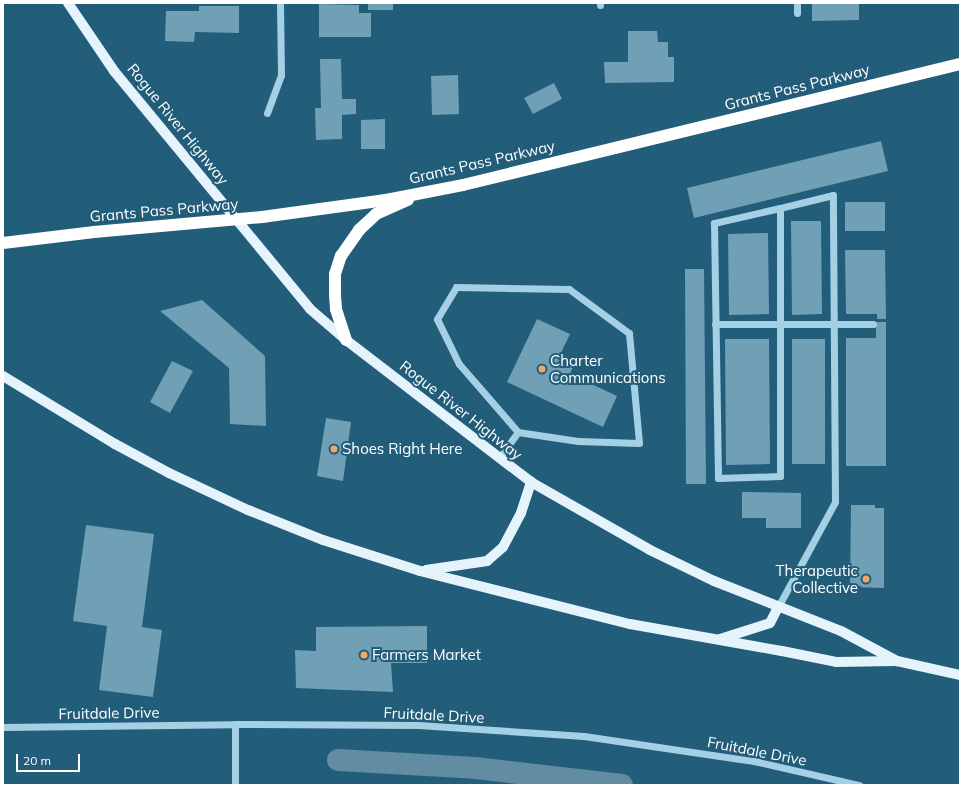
<!DOCTYPE html>
<style>
body{margin:0}
#map{position:relative;width:963px;height:788px;overflow:hidden;background:#225d7a;font-family:Mulish,sans-serif}
div>[style]{position:absolute}
.canal>*{height:22px;margin:-11px;padding:0 11px;transform-origin:11px;border-radius:11px;background:#618ca1}
.building>*{inset:0;background:#70a0b6}
.minor>*{height:7px;margin:-3.5px;padding:0 3.5px;transform-origin:3.5px;border-radius:3.5px;background:#a4d0e5}
.major>*{height:10px;margin:-5px;padding:0 5px;transform-origin:5px;border-radius:5px;background:#e4f3fc}
.highway>*{height:12px;margin:-6px;padding:0 6px;transform-origin:6px;border-radius:6px;background:#fff}
.dots>*{width:11px;height:11px;translate:-50% -50%;box-sizing:border-box;border:2px solid #225d7a;border-radius:50%}
span{translate:-50% -50%;white-space:nowrap;text-align:center;line-height:1.15;-webkit-text-stroke:4px #225d7a;paint-order:stroke}
.street-label{font-size:15px;color:#fff}
.poi-label{font-size:15px;color:#fff}
.left{translate:0 -50%;text-align:left}
.right{translate:-100% -50%;text-align:right}
.frame{position:absolute;inset:0;border:4px solid #fff;pointer-events:none}
.scale{position:absolute;left:16px;top:754px;width:64px;height:18px;box-sizing:border-box;border:2px solid #fff;border-top:0;padding-left:5px;font-size:12px;line-height:14px;white-space:nowrap;color:#fff;-webkit-text-stroke:3px #225d7a;paint-order:stroke}
</style>
<div id="map">
<div class="canal">
<i style="left:338px;top:760px;width:137px;rotate:3.3deg"></i>
<i style="left:475px;top:768px;width:148px;rotate:6.6deg"></i>
</div>
<div class="building">
<i style="clip-path:polygon(368px 3px,393px 3px,393px 10px,368px 10px)"></i>
<i style="clip-path:polygon(812px 3px,859px 3px,859px 20px,812px 21px)"></i>
<i style="clip-path:polygon(319px 4px,359px 5px,359px 13px,371px 13px,371px 37px,319px 37px)"></i>
<i style="clip-path:polygon(199px 6px,239px 6px,239px 33px,195px 32px,194px 42px,165px 41px,166px 11px,199px 11px)"></i>
<i style="clip-path:polygon(628px 31px,657px 31px,658px 42px,668px 42px,668px 57px,674px 57px,674px 82px,605px 83px,604px 62px,628px 62px)"></i>
<i style="clip-path:polygon(320px 59px,341px 59px,342px 99px,356px 99px,356px 114px,342px 115px,342px 139px,316px 140px,315px 108px,321px 108px)"></i>
<i style="clip-path:polygon(458px 75px,459px 114px,432px 115px,431px 76px)"></i>
<i style="clip-path:polygon(554px 83px,562px 99px,533px 114px,524px 98px)"></i>
<i style="clip-path:polygon(385px 119px,385px 149px,361px 149px,361px 120px)"></i>
<i style="clip-path:polygon(881px 141px,888px 171px,694px 218px,687px 188px)"></i>
<i style="clip-path:polygon(845px 202px,885px 202px,885px 231px,845px 231px)"></i>
<i style="clip-path:polygon(791px 221px,821px 221px,822px 314px,792px 315px)"></i>
<i style="clip-path:polygon(768px 233px,769px 314px,729px 315px,728px 234px)"></i>
<i style="clip-path:polygon(845px 250px,885px 250px,886px 319px,877px 319px,877px 314px,846px 314px)"></i>
<i style="clip-path:polygon(685px 269px,704px 269px,706px 484px,686px 484px)"></i>
<i style="clip-path:polygon(202px 300px,265px 356px,266px 426px,230px 424px,229px 368px,160px 311px)"></i>
<i style="clip-path:polygon(537px 319px,570px 334px,559px 357px,574px 364px,570px 374px,617px 396px,603px 427px,507px 382px)"></i>
<i style="clip-path:polygon(876px 322px,886px 322px,886px 466px,846px 466px,846px 338px,876px 338px)"></i>
<i style="clip-path:polygon(725px 339px,769px 339px,770px 464px,726px 465px)"></i>
<i style="clip-path:polygon(792px 339px,825px 339px,825px 464px,792px 464px)"></i>
<i style="clip-path:polygon(172px 361px,193px 371px,170px 413px,150px 402px)"></i>
<i style="clip-path:polygon(326px 418px,351px 422px,343px 481px,317px 476px)"></i>
<i style="clip-path:polygon(742px 492px,801px 493px,801px 528px,766px 528px,766px 518px,742px 518px)"></i>
<i style="clip-path:polygon(851px 505px,875px 505px,875px 508px,884px 508px,884px 588px,850px 587px)"></i>
<i style="clip-path:polygon(86px 525px,154px 534px,142px 627px,162px 630px,153px 697px,99px 690px,107px 626px,73px 621px)"></i>
<i style="clip-path:polygon(427px 626px,427px 663px,391px 663px,393px 692px,296px 688px,295px 650px,316px 651px,316px 627px)"></i>
</div>
<div class="minor">
<i style="left:600px;top:3px;width:2px;rotate:90deg"></i>
<i style="left:797px;top:3px;width:10px;rotate:90deg"></i>
<i style="left:267px;top:113px;width:40px;rotate:-69.8deg"></i>
<i style="left:281px;top:75px;width:72px;rotate:-90.8deg"></i>
<i style="left:456px;top:287px;width:113px;rotate:1deg"></i>
<i style="left:569px;top:289px;width:74px;rotate:36.3deg"></i>
<i style="left:629px;top:333px;width:110px;rotate:84.8deg"></i>
<i style="left:639px;top:443px;width:61px;rotate:-178.1deg"></i>
<i style="left:578px;top:441px;width:61px;rotate:-171.5deg"></i>
<i style="left:518px;top:432px;width:90px;rotate:-130.9deg"></i>
<i style="left:459px;top:364px;width:50px;rotate:-116.1deg"></i>
<i style="left:437px;top:319px;width:37px;rotate:-59deg"></i>
<i style="left:715px;top:324px;width:158px"></i>
<i style="left:499px;top:458px;width:32px;rotate:-54deg"></i>
<i style="left:778px;top:607px;width:119px;rotate:-61.5deg"></i>
<i style="left:835px;top:502px;width:307px;rotate:-90.4deg"></i>
<i style="left:833px;top:195px;width:55px;rotate:166.2deg"></i>
<i style="left:780px;top:208px;width:68px;rotate:167.2deg"></i>
<i style="left:714px;top:223px;width:255px;rotate:89.1deg"></i>
<i style="left:718px;top:478px;width:62px;rotate:-1.8deg"></i>
<i style="left:780px;top:476px;width:268px;rotate:-90deg"></i>
<i style="left:235px;top:724px;width:61px;rotate:90deg"></i>
<i style="left:3px;top:727px;width:232px;rotate:-0.7deg"></i>
<i style="left:235px;top:724px;width:183px;rotate:0.3deg"></i>
<i style="left:418px;top:725px;width:166px;rotate:3.8deg"></i>
<i style="left:584px;top:736px;width:172px;rotate:8.4deg"></i>
<i style="left:754px;top:761px;width:108px;rotate:12.9deg"></i>
</div>
<div class="major">
<i style="left:68px;top:3px;width:82px;rotate:55.9deg"></i>
<i style="left:114px;top:71px;width:308px;rotate:50.5deg"></i>
<i style="left:310px;top:309px;width:48px;rotate:40.7deg"></i>
<i style="left:346px;top:340px;width:233px;rotate:37.5deg"></i>
<i style="left:531px;top:482px;width:137px;rotate:29.7deg"></i>
<i style="left:650px;top:550px;width:71px;rotate:25.8deg"></i>
<i style="left:714px;top:581px;width:136px;rotate:21.5deg"></i>
<i style="left:841px;top:631px;width:64px;rotate:28.2deg"></i>
<i style="left:897px;top:661px;width:65px;rotate:12.5deg"></i>
<i style="left:3px;top:376px;width:131px;rotate:31.3deg"></i>
<i style="left:115px;top:444px;width:61px;rotate:28.2deg"></i>
<i style="left:169px;top:473px;width:87px;rotate:25.1deg"></i>
<i style="left:248px;top:510px;width:81px;rotate:21.8deg"></i>
<i style="left:323px;top:540px;width:102px;rotate:17.7deg"></i>
<i style="left:420px;top:571px;width:217px;rotate:14.2deg"></i>
<i style="left:630px;top:624px;width:154px;rotate:10.1deg"></i>
<i style="left:782px;top:651px;width:55px;rotate:11.5deg"></i>
<i style="left:836px;top:662px;width:59px;rotate:-1deg"></i>
<i style="left:426px;top:570px;width:62px;rotate:-8.4deg"></i>
<i style="left:487px;top:561px;width:21px;rotate:-41deg"></i>
<i style="left:503px;top:547px;width:38px;rotate:-62deg"></i>
<i style="left:521px;top:513px;width:33px;rotate:-72deg"></i>
<i style="left:720px;top:639px;width:52px;rotate:-17.7deg"></i>
<i style="left:770px;top:623px;width:18px;rotate:-63deg"></i>
</div>
<div class="highway">
<i style="left:3px;top:243px;width:92px;rotate:-6.9deg"></i>
<i style="left:94px;top:232px;width:169px;rotate:-5.1deg"></i>
<i style="left:262px;top:217px;width:125px;rotate:-7.8deg"></i>
<i style="left:386px;top:200px;width:78px;rotate:-11deg"></i>
<i style="left:463px;top:185px;width:512px;rotate:-13.68deg"></i>
<i style="left:346px;top:340px;width:33px;rotate:-108deg"></i>
<i style="left:336px;top:309px;width:16px;rotate:-94deg"></i>
<i style="left:335px;top:293px;width:19px;rotate:-90deg"></i>
<i style="left:335px;top:274px;width:19px;rotate:-72deg"></i>
<i style="left:341px;top:256px;width:32px;rotate:-55deg"></i>
<i style="left:359px;top:230px;width:23px;rotate:-43deg"></i>
<i style="left:376px;top:214px;width:35px;rotate:-24deg"></i>
</div>
<div class="dots">
<i style="left:542px;top:369px;background:#f1a866"></i>
<i style="left:334px;top:449px;background:#f1a866"></i>
<i style="left:866px;top:579px;background:#f1a866"></i>
<i style="left:364px;top:655px;background:#f1a866"></i>
</div>
<div class="street-label">
<span style="left:797px;top:87px;rotate:-14deg">Grants Pass Parkway</span>
<span style="left:178px;top:124px;rotate:51deg">Rogue River Highway</span>
<span style="left:482px;top:162px;rotate:-13deg">Grants Pass Parkway</span>
<span style="left:164px;top:210px;rotate:-5deg">Grants Pass Parkway</span>
<span style="left:461px;top:410px;rotate:38deg">Rogue River Highway</span>
<span style="left:109px;top:713px;rotate:-1deg">Fruitdale Drive</span>
<span style="left:434px;top:715px;rotate:3deg">Fruitdale Drive</span>
<span style="left:757px;top:751px;rotate:11deg">Fruitdale Drive</span>
</div>
<div class="poi-label">
<span class="left" style="left:550px;top:369px">Charter<br>Communications</span>
<span class="left" style="left:342px;top:449px">Shoes Right Here</span>
<span class="right" style="left:858px;top:579px">Therapeutic<br>Collective</span>
<span class="left" style="left:372px;top:655px">Farmers Market</span>
</div>
<div class="frame"></div>
<div class="scale">20 m</div>
</div>
